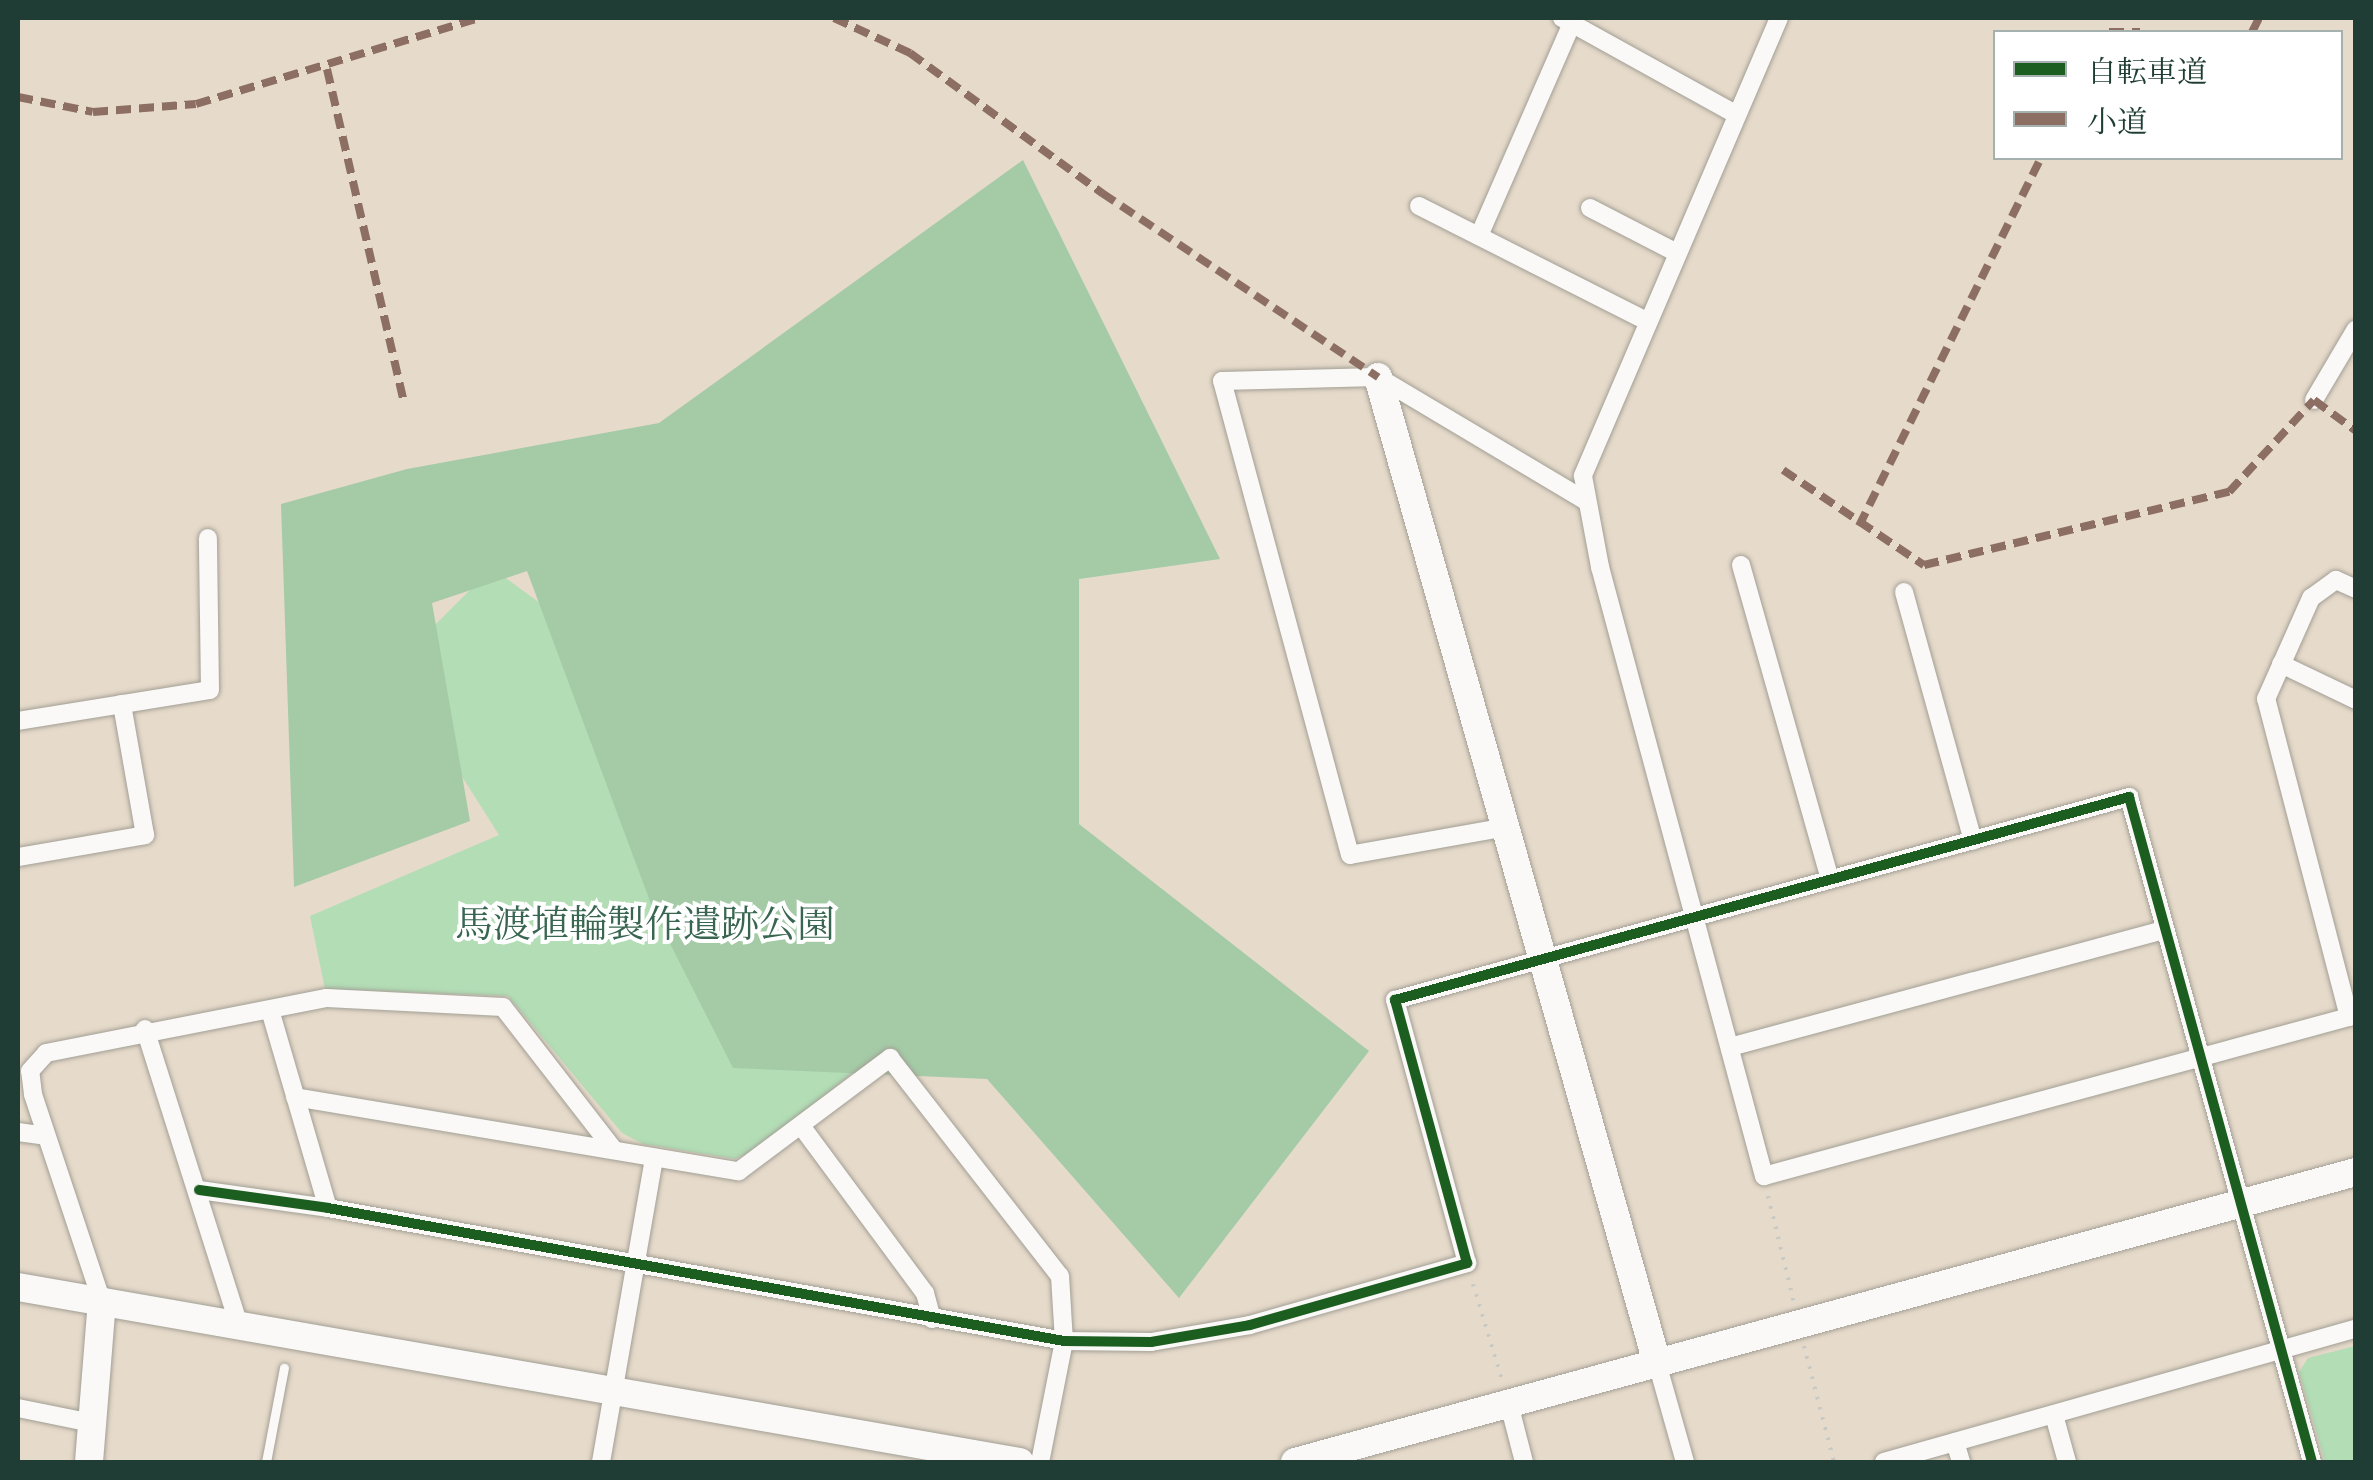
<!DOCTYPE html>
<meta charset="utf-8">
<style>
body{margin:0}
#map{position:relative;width:2373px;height:1480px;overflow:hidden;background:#e6daca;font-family:"IM FELL French Canon","Noto Serif JP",serif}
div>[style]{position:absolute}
.green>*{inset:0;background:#b2ddb5}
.forest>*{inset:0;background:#a4cba6}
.path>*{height:4px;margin-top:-2px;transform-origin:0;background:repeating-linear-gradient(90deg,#c9c9c4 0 2.5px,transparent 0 10.5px)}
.roads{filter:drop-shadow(0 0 2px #a29f95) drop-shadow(0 0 2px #a29f95)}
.lane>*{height:9px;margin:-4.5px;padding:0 4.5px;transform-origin:4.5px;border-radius:4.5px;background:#fbf9f7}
.street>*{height:18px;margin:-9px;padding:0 9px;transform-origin:9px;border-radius:9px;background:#fbf9f7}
.secondary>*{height:28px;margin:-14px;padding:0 14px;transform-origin:14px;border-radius:14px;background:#fbf9f7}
.quiet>*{height:8px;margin-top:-4px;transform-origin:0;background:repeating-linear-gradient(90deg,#8d6e63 0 15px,transparent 0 23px)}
.cycleway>*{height:10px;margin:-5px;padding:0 5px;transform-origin:5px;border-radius:5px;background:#1b5e20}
span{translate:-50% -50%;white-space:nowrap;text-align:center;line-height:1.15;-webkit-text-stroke:8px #fff;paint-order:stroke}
.park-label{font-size:38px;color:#396650}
.frame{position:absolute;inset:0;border:20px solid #1f3d34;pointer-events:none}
.legend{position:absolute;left:1993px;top:30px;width:350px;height:130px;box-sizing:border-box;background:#fff;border:2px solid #a5b1ae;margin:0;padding:12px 18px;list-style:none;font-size:30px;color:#1f3d34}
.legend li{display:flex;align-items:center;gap:20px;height:50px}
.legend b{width:50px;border:2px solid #a5b1ae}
</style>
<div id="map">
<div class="green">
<i style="clip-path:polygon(492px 568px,649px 683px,904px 1031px,760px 1148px,735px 1159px,643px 1144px,622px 1133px,508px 996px,325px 989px,310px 916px,499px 835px,393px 667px)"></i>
<i style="clip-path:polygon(2355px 1346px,2355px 1462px,2325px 1462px,2299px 1372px,2308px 1358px)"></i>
</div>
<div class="forest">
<i style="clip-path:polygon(1023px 160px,1220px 559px,1079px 579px,1079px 824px,1369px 1051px,1179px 1298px,987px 1079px,733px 1068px,654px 912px,527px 571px,432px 603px,470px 821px,294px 887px,281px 504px,407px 469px,659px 423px)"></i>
</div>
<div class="path">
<i style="left:1768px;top:1196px;width:110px;rotate:76.3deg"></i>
<i style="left:1473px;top:1284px;width:100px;rotate:73.2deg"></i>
<i style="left:1804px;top:1346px;width:120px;rotate:75.5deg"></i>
</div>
<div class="roads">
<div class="lane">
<i style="left:266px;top:1462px;width:96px;rotate:-79.2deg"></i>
</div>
<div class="street">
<i style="left:1562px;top:18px;width:200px;rotate:29deg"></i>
<i style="left:1779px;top:18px;width:498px;rotate:113.2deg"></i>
<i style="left:1583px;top:476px;width:93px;rotate:79.4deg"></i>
<i style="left:1600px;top:567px;width:631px;rotate:74.93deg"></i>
<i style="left:1764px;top:1176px;width:614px;rotate:-15.21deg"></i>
<i style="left:1419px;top:206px;width:255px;rotate:26.8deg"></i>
<i style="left:1590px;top:208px;width:98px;rotate:27.3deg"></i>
<i style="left:1479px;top:236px;width:232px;rotate:-66.4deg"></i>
<i style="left:2314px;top:400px;width:82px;rotate:-59.4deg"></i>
<i style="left:1741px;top:565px;width:327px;rotate:74.2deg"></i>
<i style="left:1904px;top:592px;width:258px;rotate:74.5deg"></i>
<i style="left:2281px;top:664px;width:83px;rotate:25.6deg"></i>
<i style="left:18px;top:721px;width:194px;rotate:-9.2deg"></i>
<i style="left:210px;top:690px;width:152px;rotate:-90.8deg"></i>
<i style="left:1507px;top:827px;width:159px;rotate:169.9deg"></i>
<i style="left:1350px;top:855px;width:491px;rotate:-105.1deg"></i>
<i style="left:1222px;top:381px;width:156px;rotate:-1.5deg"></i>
<i style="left:1378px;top:377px;width:242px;rotate:30.8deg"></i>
<i style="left:18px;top:857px;width:129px;rotate:-9.8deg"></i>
<i style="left:145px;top:835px;width:133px;rotate:-100deg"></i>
<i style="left:270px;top:1010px;width:206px;rotate:73.7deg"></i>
<i style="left:2349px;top:1017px;width:329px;rotate:-104.6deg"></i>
<i style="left:2266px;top:699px;width:111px;rotate:-66deg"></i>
<i style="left:2311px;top:598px;width:31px;rotate:-36deg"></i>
<i style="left:2336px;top:580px;width:22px;rotate:24deg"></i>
<i style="left:145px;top:1029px;width:312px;rotate:72.4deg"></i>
<i style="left:1730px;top:1047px;width:449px;rotate:-15.1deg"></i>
<i style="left:295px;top:1097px;width:450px;rotate:9.5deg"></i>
<i style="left:739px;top:1171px;width:189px;rotate:-36.8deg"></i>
<i style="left:890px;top:1058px;width:276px;rotate:52.1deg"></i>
<i style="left:1060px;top:1276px;width:65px;rotate:86.5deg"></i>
<i style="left:1064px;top:1341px;width:123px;rotate:101.2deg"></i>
<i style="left:802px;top:1127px;width:207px;rotate:53.5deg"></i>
<i style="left:925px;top:1293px;width:27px;rotate:75deg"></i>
<i style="left:18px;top:1132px;width:28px;rotate:8deg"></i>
<i style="left:199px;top:1190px;width:130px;rotate:7.9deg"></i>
<i style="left:328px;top:1208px;width:748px;rotate:10.24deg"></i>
<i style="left:1064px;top:1341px;width:87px;rotate:0.7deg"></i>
<i style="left:1151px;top:1342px;width:100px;rotate:-9.7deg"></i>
<i style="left:1250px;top:1325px;width:226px;rotate:-15.9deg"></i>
<i style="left:1467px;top:1263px;width:273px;rotate:-105.3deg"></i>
<i style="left:1395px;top:1000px;width:762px;rotate:-15.46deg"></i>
<i style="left:2129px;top:797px;width:690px;rotate:74.61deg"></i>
<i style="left:102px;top:1302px;width:219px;rotate:-108.4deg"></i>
<i style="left:33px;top:1094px;width:23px;rotate:-97deg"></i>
<i style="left:30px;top:1071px;width:24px;rotate:-48deg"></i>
<i style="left:46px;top:1053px;width:286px;rotate:-11.1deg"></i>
<i style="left:327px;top:998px;width:176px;rotate:2.9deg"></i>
<i style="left:503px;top:1007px;width:180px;rotate:52.2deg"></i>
<i style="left:1657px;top:1363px;width:103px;rotate:74.2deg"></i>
<i style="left:1509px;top:1404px;width:60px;rotate:75.5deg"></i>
<i style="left:18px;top:1408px;width:76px;rotate:11.5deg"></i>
<i style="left:2054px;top:1415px;width:49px;rotate:74.5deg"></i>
<i style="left:1955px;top:1442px;width:21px;rotate:73deg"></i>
<i style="left:601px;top:1462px;width:309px;rotate:-80.1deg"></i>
<i style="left:1884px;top:1462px;width:491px;rotate:-15.8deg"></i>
</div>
<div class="secondary">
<i style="left:1378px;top:377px;width:1025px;rotate:74.2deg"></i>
<i style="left:18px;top:1287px;width:1017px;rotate:9.91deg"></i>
<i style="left:89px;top:1462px;width:161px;rotate:-85.4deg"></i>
<i style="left:1295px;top:1462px;width:1100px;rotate:-15.29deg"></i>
</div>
</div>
<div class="quiet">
<i style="left:834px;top:18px;width:84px;rotate:24.7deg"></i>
<i style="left:910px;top:53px;width:238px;rotate:36.1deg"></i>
<i style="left:1102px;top:193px;width:332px;rotate:33.7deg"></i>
<i style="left:2109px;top:32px;width:31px"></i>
<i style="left:2252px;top:32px;width:16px;rotate:-63deg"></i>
<i style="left:327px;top:69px;width:342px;rotate:77deg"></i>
<i style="left:18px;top:97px;width:76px;rotate:11.3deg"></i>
<i style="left:93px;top:112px;width:103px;rotate:-4.4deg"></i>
<i style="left:196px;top:104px;width:296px;rotate:-16.9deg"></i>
<i style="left:1783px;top:470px;width:170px;rotate:34deg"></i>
<i style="left:1924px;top:565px;width:314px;rotate:-13.5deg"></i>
<i style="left:2229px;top:492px;width:125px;rotate:-47.3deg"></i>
<i style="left:2314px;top:400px;width:52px;rotate:36.4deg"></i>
<i style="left:1859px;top:526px;width:411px;rotate:-63.7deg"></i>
</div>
<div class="cycleway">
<i style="left:199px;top:1190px;width:130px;rotate:7.9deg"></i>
<i style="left:328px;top:1208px;width:748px;rotate:10.24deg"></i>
<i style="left:1064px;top:1341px;width:87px;rotate:0.7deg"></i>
<i style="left:1151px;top:1342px;width:100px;rotate:-9.7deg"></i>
<i style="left:1250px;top:1325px;width:226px;rotate:-15.9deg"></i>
<i style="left:1467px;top:1263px;width:273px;rotate:-105.3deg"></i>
<i style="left:1395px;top:1000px;width:762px;rotate:-15.46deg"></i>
<i style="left:2129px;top:797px;width:690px;rotate:74.61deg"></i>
</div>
<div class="park-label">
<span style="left:645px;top:925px">馬渡埴輪製作遺跡公園</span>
</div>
<div class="frame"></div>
<ul class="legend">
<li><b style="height:12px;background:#1b5e20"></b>自転車道</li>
<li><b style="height:12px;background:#8d6e63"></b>小道</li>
</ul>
</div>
